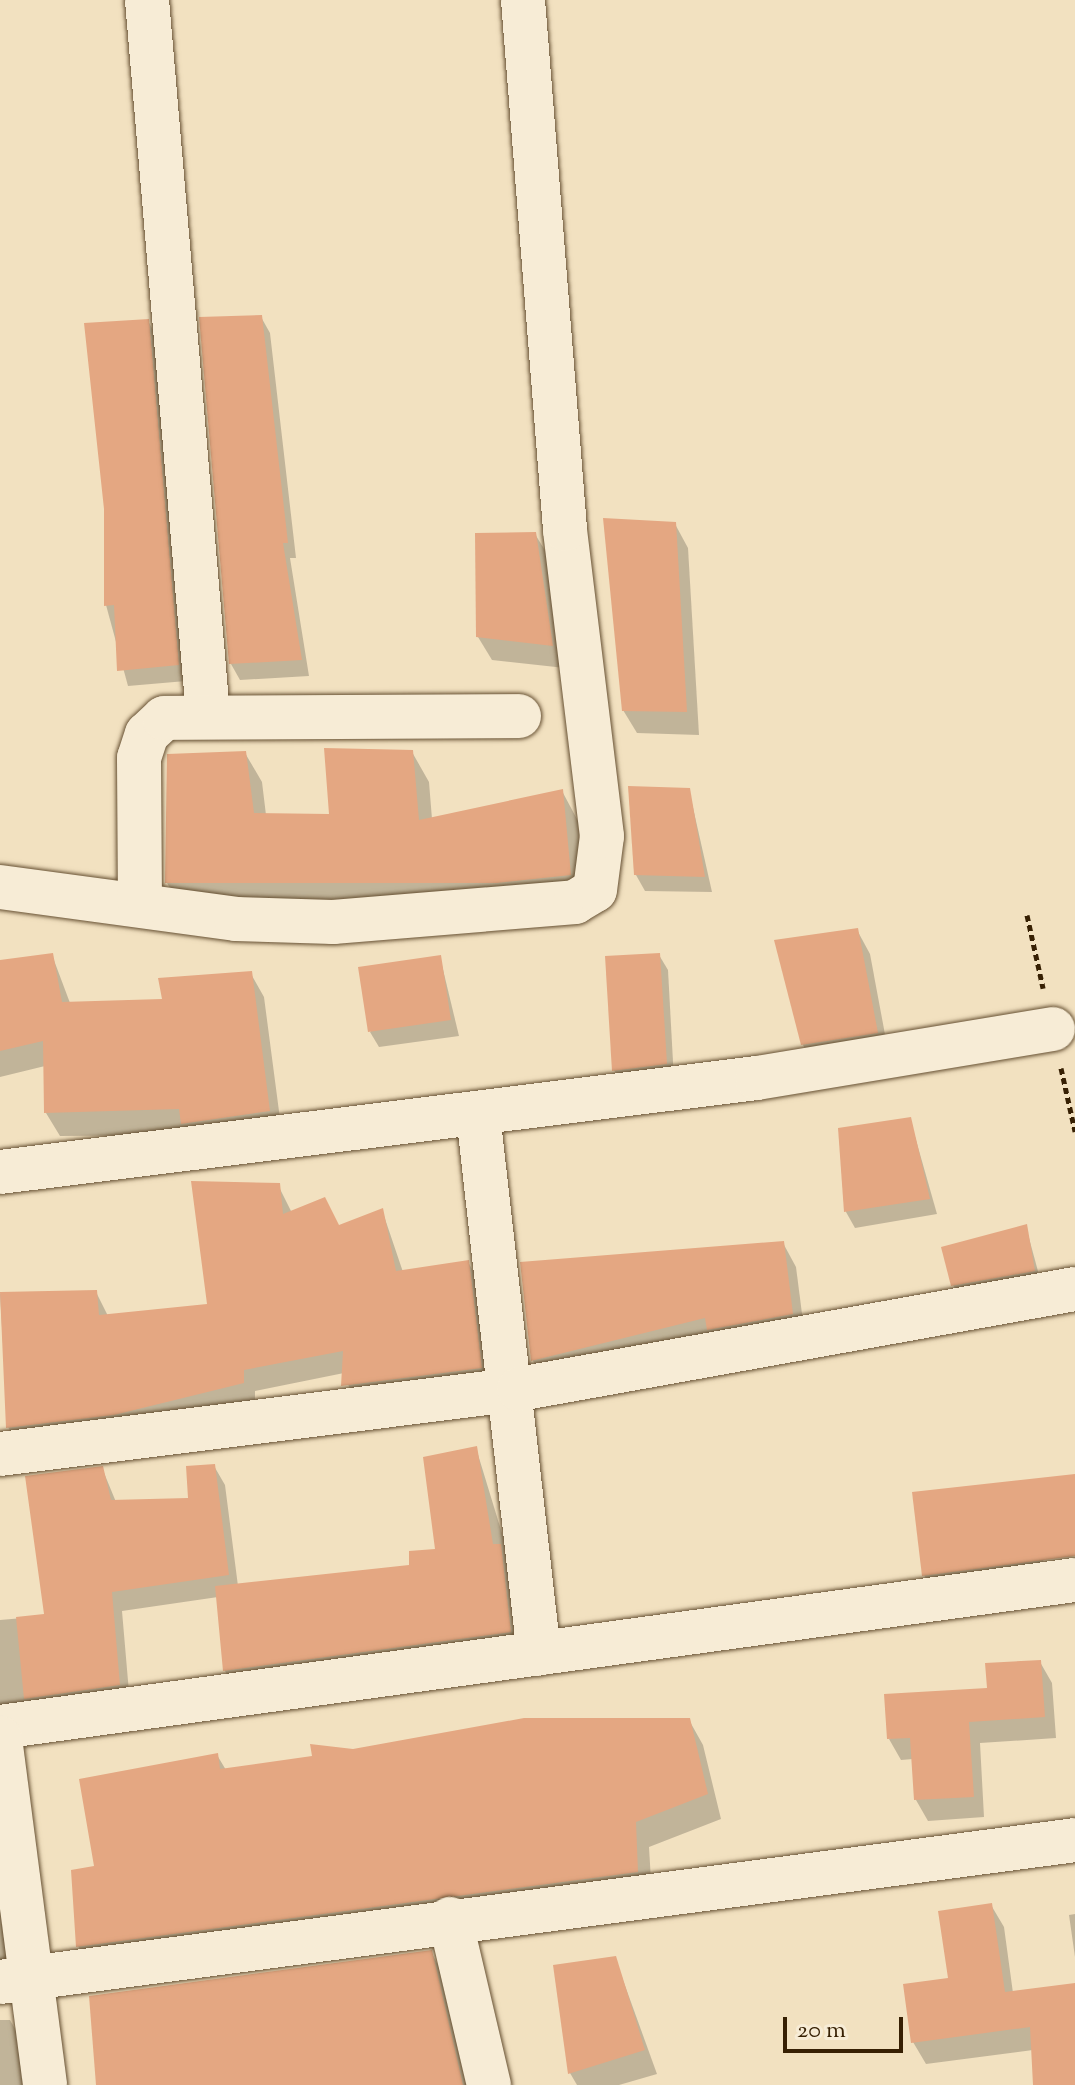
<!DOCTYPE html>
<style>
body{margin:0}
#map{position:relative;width:1075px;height:2085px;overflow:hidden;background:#f2e1c0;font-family:"Sorts Mill Goudy",serif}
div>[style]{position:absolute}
.shadow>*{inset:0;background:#0003}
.building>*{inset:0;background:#e4a782}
.path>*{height:5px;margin-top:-2.5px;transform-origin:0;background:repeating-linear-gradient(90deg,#372003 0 6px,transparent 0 10px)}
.roads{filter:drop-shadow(0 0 2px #665032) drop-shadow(0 0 2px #665032)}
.street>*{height:44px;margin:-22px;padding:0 22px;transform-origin:22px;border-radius:22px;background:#f7ecd6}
span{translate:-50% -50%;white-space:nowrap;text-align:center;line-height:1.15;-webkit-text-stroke:6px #f7ecd6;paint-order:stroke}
.scale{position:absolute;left:783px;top:2017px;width:120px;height:36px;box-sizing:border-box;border:4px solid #372003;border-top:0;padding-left:10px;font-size:24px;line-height:28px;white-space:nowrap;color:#372003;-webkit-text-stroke:6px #f7ecd6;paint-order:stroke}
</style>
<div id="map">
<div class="shadow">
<i style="clip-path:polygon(261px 317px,270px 333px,296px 558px,290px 558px,309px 676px,240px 680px,231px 664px)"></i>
<i style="clip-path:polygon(148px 321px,157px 337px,186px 681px,128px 686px,106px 605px)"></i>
<i style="clip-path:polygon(675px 524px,688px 548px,699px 735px,637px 733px,623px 710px)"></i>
<i style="clip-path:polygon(535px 534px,549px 557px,565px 668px,492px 660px,478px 637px)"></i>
<i style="clip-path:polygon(412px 752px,429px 782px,432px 819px,562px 791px,578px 821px,586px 905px,184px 912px,167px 883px,245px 753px,262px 782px,266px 815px,331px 816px)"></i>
<i style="clip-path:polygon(689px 790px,712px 892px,645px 891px,636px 875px)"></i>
<i style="clip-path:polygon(857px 930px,870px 954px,889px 1056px,816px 1068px,803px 1045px)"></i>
<i style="clip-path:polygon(52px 955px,70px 1003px,164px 1001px,251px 974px,264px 997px,282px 1134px,60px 1136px,46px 1113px,45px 1066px,0 1077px,0 962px)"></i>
<i style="clip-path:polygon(659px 955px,668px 970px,674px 1080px,623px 1086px,614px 1070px)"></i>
<i style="clip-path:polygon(440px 957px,459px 1036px,379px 1047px,370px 1032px)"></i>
<i style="clip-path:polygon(910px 1119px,937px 1214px,855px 1228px,846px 1212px,840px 1130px)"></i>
<i style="clip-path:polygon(278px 1185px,292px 1213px,339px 1227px,382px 1210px,403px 1272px,468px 1262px,480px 1283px,492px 1389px,356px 1406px,344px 1373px,255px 1391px,255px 1404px,20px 1448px,8px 1427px,0 1294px,96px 1292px,108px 1316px,210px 1305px)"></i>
<i style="clip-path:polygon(1026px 1227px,1042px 1286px,962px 1301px,953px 1285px)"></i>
<i style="clip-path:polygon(783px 1243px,796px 1267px,805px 1337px,546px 1384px,533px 1361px,522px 1264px)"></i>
<i style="clip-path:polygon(476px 1448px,512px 1566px,522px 1652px,237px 1691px,225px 1671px,218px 1597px,122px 1611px,130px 1704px,0 1725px,0 1620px,46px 1616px,102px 1468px,116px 1502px,190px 1499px,214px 1466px,225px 1485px,238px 1586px,411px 1567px,437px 1551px)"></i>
<i style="clip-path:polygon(1039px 1505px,1045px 1583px,937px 1598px,924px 1575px)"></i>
<i style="clip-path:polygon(1040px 1662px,1052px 1683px,1056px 1738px,980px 1743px,984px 1817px,928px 1821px,916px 1800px,913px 1759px,901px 1760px,889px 1739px)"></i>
<i style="clip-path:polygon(689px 1720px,703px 1745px,721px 1819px,649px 1847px,652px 1897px,92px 1971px,78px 1946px,97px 1867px,82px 1780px,217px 1755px,226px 1770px)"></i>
<i style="clip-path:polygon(0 1888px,11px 1972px,0 1975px)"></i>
<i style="clip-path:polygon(991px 1905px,1004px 1927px,1013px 1993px,1075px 1985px,1075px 2085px,1035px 2085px,1033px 2050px,926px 2064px,913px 2042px)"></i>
<i style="clip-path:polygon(1075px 1914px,1075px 1957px,1069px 1915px)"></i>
<i style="clip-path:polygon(431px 1952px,446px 1980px,472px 2085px,96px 2085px)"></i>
<i style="clip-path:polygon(615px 1958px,657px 2074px,619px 2085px,577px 2085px,570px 2073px)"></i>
<i style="clip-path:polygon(0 2020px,10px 2020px,22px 2041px,28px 2085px,0 2085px)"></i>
</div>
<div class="building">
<i style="clip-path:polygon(262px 315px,288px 543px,283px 543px,302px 660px,229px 664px,199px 317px)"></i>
<i style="clip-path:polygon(149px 319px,179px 665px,117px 671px,114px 605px,104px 606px,104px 509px,84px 323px)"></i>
<i style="clip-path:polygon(603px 518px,676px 522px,687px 712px,622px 711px)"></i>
<i style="clip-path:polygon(536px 532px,553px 646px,476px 637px,475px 533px)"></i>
<i style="clip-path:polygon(324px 748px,413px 750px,419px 820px,563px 789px,571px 875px,497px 883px,165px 883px,167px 754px,246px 751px,254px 813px,329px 814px)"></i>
<i style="clip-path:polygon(628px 786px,690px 788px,705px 877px,634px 875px)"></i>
<i style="clip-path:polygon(858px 928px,878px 1033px,801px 1045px,774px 940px)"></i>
<i style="clip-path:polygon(53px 953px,62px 1002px,162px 999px,158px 978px,252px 971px,270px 1111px,181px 1124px,179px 1109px,44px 1113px,43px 1041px,0 1051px,0 960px)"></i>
<i style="clip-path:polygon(660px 953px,667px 1064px,612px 1071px,605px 956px)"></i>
<i style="clip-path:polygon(441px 955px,451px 1020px,368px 1032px,358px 967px)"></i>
<i style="clip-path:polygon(911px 1117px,930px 1199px,844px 1212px,838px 1128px)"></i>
<i style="clip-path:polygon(191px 1181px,280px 1183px,283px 1214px,325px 1197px,339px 1225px,383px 1208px,396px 1271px,469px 1260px,482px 1368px,341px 1386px,343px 1351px,244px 1370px,244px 1383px,114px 1415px,6px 1428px,0 1292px,97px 1290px,99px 1315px,207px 1304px)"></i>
<i style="clip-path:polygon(1027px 1224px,1035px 1271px,951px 1286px,941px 1247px)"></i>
<i style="clip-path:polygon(784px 1241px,793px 1314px,707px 1330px,705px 1318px,531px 1361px,520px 1262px)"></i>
<i style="clip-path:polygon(477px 1446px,493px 1544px,501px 1544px,511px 1632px,223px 1671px,215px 1586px,409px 1565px,409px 1551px,435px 1549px,423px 1457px)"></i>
<i style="clip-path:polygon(215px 1464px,229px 1575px,112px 1592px,120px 1685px,24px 1699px,16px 1617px,44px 1614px,25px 1476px,103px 1466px,111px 1500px,188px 1498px,186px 1466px)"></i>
<i style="clip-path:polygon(1075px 1474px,1075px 1556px,922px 1576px,912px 1492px)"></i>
<i style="clip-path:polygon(1041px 1660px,1045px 1717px,969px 1722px,974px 1797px,914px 1800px,910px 1738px,887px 1739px,884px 1694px,987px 1688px,985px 1663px)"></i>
<i style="clip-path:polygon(524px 1718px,690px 1718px,708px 1794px,636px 1822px,638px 1872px,76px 1947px,71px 1870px,94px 1866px,79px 1779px,218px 1753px,220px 1769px,312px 1756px,310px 1744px,353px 1749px)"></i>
<i style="clip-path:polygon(992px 1903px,1005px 1992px,1075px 1983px,1075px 2085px,1033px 2085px,1030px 2027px,911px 2043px,903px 1984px,948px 1978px,938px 1911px)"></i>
<i style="clip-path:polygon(432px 1950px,463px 2085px,96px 2085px,89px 1996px)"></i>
<i style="clip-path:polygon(616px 1956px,645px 2050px,568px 2074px,553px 1965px)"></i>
</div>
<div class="path">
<i style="left:1027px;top:915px;width:75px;rotate:77.6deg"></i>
<i style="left:1061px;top:1068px;width:65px;rotate:77.5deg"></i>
</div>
<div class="roads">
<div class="street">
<i style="left:147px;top:0;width:718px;rotate:85.12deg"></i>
<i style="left:0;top:887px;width:238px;rotate:7.7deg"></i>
<i style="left:236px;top:919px;width:97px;rotate:1.8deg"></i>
<i style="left:333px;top:922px;width:243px;rotate:-4.7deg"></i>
<i style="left:575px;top:902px;width:23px;rotate:-31deg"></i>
<i style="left:595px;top:890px;width:54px;rotate:-82.6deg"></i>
<i style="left:602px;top:836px;width:309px;rotate:-96.9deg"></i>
<i style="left:565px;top:529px;width:531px;rotate:-94.54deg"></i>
<i style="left:140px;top:904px;width:146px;rotate:-90.4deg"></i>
<i style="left:139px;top:758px;width:25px;rotate:-72deg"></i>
<i style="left:147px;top:734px;width:23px;rotate:-43deg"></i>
<i style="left:164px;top:718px;width:355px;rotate:-0.3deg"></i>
<i style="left:478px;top:1114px;width:543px;rotate:83.56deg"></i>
<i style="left:0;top:1172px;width:763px;rotate:-7.08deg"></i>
<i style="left:757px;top:1078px;width:300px;rotate:-9.4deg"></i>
<i style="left:0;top:1454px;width:523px;rotate:-7.14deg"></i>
<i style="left:519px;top:1389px;width:565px;rotate:-10.2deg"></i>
<i style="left:0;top:1727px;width:1085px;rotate:-7.79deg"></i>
<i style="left:0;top:1738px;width:350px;rotate:82.6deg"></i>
<i style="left:450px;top:1919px;width:171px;rotate:76.8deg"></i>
<i style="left:0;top:1982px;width:1084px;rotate:-7.52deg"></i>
</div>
</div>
<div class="scale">20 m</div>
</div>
